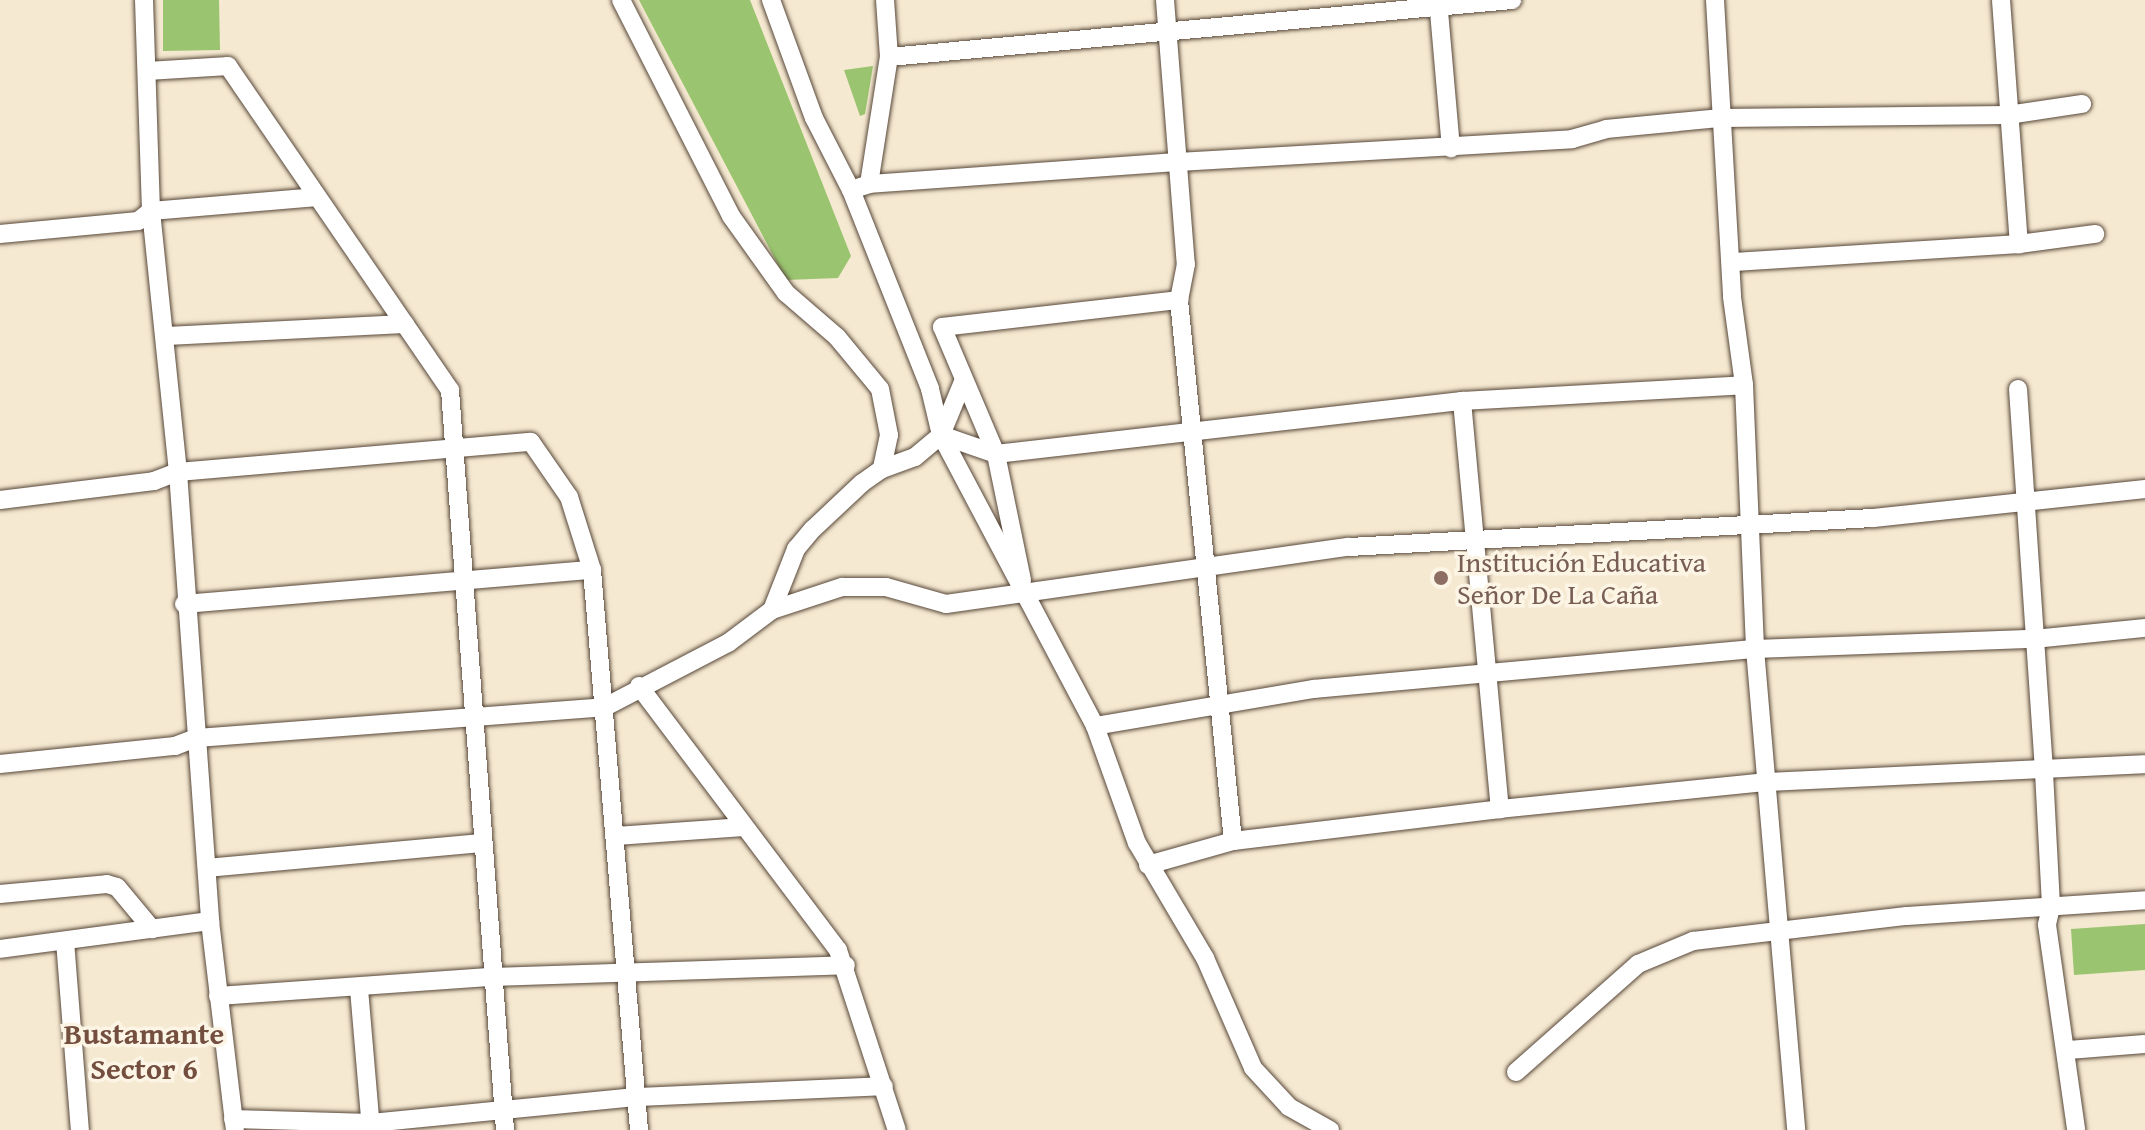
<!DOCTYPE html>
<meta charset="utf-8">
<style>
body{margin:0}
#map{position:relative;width:2145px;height:1130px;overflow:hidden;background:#f6e9d1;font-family:"Gentium Book Plus",serif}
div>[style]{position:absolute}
.green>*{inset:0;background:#9ac470}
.roads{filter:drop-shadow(0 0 2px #574739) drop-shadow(0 0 2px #574739)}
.minor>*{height:18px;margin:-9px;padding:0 9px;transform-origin:9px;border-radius:9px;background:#fff}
.dots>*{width:22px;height:22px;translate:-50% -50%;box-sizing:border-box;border:4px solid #fcf5e5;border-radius:50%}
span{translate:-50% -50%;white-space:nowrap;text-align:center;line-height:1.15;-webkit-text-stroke:7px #fcf5e5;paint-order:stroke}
.education-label{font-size:28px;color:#785e54}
.left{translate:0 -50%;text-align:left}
.neighbourhood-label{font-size:30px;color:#744e3e;font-weight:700}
</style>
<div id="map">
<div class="green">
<i style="clip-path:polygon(163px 0,219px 0,220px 50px,163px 51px)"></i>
<i style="clip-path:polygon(639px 0,750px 0,851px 256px,838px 278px,786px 280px)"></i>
<i style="clip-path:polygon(873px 66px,865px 114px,860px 116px,844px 70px)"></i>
<i style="clip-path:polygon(2145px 924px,2145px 970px,2074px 975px,2071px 929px)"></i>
</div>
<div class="roads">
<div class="minor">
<i style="left:144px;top:0;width:211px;rotate:88.1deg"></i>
<i style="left:151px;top:211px;width:262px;rotate:84.1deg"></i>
<i style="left:178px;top:472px;width:450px;rotate:85.9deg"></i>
<i style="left:210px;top:921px;width:210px;rotate:83.2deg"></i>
<i style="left:621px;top:0;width:242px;rotate:63deg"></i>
<i style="left:731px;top:216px;width:95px;rotate:54.5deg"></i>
<i style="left:786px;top:293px;width:67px;rotate:40.8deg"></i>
<i style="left:837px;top:337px;width:67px;rotate:50.4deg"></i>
<i style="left:880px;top:389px;width:47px;rotate:78.9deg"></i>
<i style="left:889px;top:435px;width:35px;rotate:102deg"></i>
<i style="left:771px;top:0;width:126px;rotate:70deg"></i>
<i style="left:814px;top:118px;width:81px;rotate:62.8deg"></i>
<i style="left:851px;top:190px;width:214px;rotate:68.3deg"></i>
<i style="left:930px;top:389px;width:47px;rotate:76.6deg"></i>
<i style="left:941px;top:435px;width:329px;rotate:62.1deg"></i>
<i style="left:1095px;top:726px;width:124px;rotate:70.3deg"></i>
<i style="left:1137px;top:843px;width:134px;rotate:59.4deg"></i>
<i style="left:1205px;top:958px;width:120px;rotate:66.4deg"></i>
<i style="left:1253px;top:1068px;width:53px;rotate:47.3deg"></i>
<i style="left:1289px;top:1107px;width:47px;rotate:29.3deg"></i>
<i style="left:1165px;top:0;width:265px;rotate:85.5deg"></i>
<i style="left:1186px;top:264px;width:37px;rotate:101deg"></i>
<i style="left:1179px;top:300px;width:544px;rotate:84.3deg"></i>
<i style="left:1438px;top:0;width:149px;rotate:85deg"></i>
<i style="left:1715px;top:0;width:297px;rotate:86.7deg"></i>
<i style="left:1732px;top:297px;width:89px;rotate:82.2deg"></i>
<i style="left:1744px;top:385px;width:264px;rotate:87.6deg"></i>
<i style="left:1755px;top:649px;width:483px;rotate:85.1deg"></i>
<i style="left:2001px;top:0;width:245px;rotate:85.8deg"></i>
<i style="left:889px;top:57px;width:626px;rotate:-5.23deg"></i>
<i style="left:148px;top:71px;width:80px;rotate:-3.6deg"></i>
<i style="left:228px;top:66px;width:393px;rotate:55.6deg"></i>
<i style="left:450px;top:390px;width:742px;rotate:85.75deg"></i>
<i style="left:869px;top:184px;width:129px;rotate:-81.1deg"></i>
<i style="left:889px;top:57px;width:57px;rotate:-94deg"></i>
<i style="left:851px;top:190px;width:19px;rotate:-18deg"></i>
<i style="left:869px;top:184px;width:310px;rotate:-4.1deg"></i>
<i style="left:1178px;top:162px;width:395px;rotate:-3.3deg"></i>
<i style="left:1572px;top:139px;width:35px;rotate:-16deg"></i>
<i style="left:1606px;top:129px;width:116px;rotate:-5.5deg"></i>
<i style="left:1721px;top:118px;width:287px;rotate:-0.6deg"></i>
<i style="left:2008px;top:115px;width:75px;rotate:-8.5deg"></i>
<i style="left:0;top:234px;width:139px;rotate:-5.4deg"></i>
<i style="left:138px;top:221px;width:16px;rotate:-38deg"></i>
<i style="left:151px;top:211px;width:167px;rotate:-4.8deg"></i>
<i style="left:1734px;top:262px;width:286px;rotate:-3.6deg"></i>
<i style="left:2019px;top:244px;width:77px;rotate:-7.5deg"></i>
<i style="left:166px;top:336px;width:239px;rotate:-2.9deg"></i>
<i style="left:2018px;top:389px;width:384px;rotate:86.1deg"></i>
<i style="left:2044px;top:772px;width:135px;rotate:87deg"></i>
<i style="left:2051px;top:907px;width:18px;rotate:103deg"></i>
<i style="left:2047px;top:925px;width:207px;rotate:81.9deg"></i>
<i style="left:1462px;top:401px;width:410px;rotate:84.7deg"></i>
<i style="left:941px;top:435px;width:58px;rotate:19.1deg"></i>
<i style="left:996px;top:454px;width:469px;rotate:-6.5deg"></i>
<i style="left:1462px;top:401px;width:282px;rotate:-3.2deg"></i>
<i style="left:0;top:500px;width:155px;rotate:-7deg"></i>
<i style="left:154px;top:481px;width:26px;rotate:-21deg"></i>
<i style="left:178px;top:472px;width:354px;rotate:-4.9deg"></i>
<i style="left:531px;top:442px;width:67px;rotate:55.4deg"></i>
<i style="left:569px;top:497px;width:77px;rotate:72.5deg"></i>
<i style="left:592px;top:570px;width:562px;rotate:85.2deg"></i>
<i style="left:1022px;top:580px;width:129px;rotate:-101.7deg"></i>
<i style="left:996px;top:454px;width:138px;rotate:-113deg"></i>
<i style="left:942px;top:327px;width:239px;rotate:-6.5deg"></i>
<i style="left:184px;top:604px;width:409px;rotate:-4.8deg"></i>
<i style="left:772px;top:610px;width:74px;rotate:-18.2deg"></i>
<i style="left:842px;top:587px;width:44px"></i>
<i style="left:886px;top:587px;width:62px;rotate:15.8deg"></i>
<i style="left:946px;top:604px;width:407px;rotate:-8.1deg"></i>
<i style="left:1349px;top:547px;width:525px;rotate:-3.17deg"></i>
<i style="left:1873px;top:518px;width:274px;rotate:-6.1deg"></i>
<i style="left:639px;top:686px;width:331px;rotate:53deg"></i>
<i style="left:838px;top:950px;width:189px;rotate:71.9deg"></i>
<i style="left:1095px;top:726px;width:222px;rotate:-9.6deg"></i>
<i style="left:1314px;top:689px;width:443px;rotate:-5.2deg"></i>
<i style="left:1755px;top:649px;width:279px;rotate:-2.1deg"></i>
<i style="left:2034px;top:639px;width:112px;rotate:-5.7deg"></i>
<i style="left:0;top:764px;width:176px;rotate:-5.9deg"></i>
<i style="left:175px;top:746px;width:22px;rotate:-21deg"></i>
<i style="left:196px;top:738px;width:410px;rotate:-4.3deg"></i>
<i style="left:605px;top:707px;width:139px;rotate:-27.5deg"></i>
<i style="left:728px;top:643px;width:55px;rotate:-36.9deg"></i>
<i style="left:772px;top:610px;width:66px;rotate:-68.5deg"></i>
<i style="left:796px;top:549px;width:26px;rotate:-50deg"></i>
<i style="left:813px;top:529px;width:67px;rotate:-43.2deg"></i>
<i style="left:862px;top:483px;width:24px;rotate:-35deg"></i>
<i style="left:882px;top:469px;width:35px;rotate:-20deg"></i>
<i style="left:915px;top:457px;width:34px;rotate:-40deg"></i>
<i style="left:941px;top:435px;width:57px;rotate:-67.5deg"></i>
<i style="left:616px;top:836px;width:128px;rotate:-4deg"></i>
<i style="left:1148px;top:865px;width:88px;rotate:-15.8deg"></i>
<i style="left:1233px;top:841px;width:269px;rotate:-6.8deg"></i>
<i style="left:1500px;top:809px;width:267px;rotate:-5.8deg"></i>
<i style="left:1766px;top:782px;width:379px;rotate:-2.7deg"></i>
<i style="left:207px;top:868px;width:275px;rotate:-5.2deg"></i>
<i style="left:0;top:894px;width:107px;rotate:-5.3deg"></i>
<i style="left:107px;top:884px;width:10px;rotate:17deg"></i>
<i style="left:117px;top:887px;width:55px;rotate:50.2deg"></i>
<i style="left:65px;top:941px;width:190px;rotate:85.5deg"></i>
<i style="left:0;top:949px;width:212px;rotate:-7.6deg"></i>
<i style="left:359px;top:989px;width:142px;rotate:85.1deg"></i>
<i style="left:218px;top:996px;width:275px;rotate:-4deg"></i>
<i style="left:492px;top:977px;width:354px;rotate:-1.9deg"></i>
<i style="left:2068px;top:1050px;width:77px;rotate:-4.5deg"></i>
<i style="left:1516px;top:1072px;width:163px;rotate:-41.5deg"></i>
<i style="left:1638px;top:964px;width:60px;rotate:-22.7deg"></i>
<i style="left:1693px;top:941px;width:215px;rotate:-6.7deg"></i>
<i style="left:1907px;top:916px;width:239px;rotate:-3.8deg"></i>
<i style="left:233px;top:1119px;width:138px;rotate:1.7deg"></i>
<i style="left:371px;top:1123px;width:266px;rotate:-5.6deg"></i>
<i style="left:636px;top:1097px;width:248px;rotate:-2.5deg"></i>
</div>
</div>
<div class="dots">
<i style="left:1441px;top:578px;background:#8d6e63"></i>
</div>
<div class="education-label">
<span class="left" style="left:1457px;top:578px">Institución Educativa<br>Señor De La Caña</span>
</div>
<div class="neighbourhood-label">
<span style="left:144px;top:1050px">Bustamante<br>Sector 6</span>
</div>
</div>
